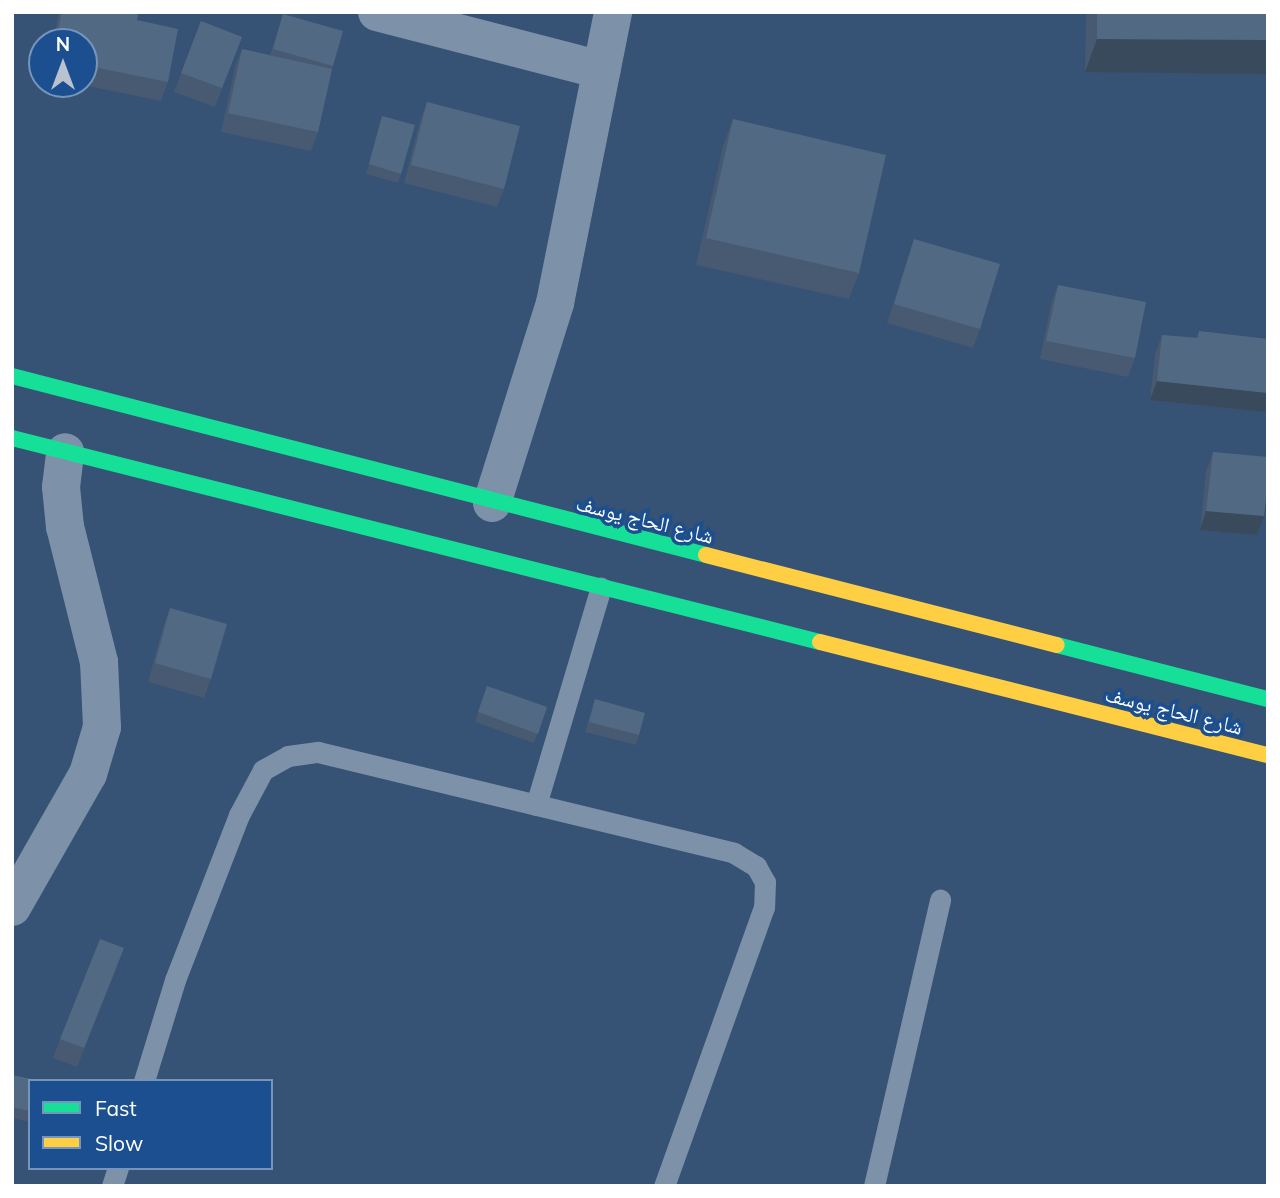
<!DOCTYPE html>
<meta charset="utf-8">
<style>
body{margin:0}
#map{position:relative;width:1280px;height:1198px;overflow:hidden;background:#365274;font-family:Mulish,"Noto Naskh Arabic",sans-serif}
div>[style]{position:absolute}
.lane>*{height:21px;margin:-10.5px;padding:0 10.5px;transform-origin:10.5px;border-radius:10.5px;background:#7d92a8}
.street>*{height:38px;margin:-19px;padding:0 19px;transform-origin:19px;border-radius:19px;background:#7d92a8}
.fast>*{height:16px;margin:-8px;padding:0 8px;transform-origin:8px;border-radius:8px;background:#16e098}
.slow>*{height:16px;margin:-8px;padding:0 8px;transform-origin:8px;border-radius:8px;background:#ffcf43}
.wall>*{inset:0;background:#475a72}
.shaded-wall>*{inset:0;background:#394a5c}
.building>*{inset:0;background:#526984}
span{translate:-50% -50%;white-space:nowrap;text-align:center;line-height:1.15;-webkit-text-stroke:7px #1b4f8f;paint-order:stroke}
.street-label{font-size:21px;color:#fff}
.frame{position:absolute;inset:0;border:14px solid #fff;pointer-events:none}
.legend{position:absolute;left:28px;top:1079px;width:245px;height:91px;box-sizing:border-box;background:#1b4f8f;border:2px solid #7695bc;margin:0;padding:9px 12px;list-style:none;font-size:21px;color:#fff}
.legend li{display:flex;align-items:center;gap:14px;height:35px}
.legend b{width:35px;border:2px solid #7695bc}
.north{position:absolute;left:28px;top:28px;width:70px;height:70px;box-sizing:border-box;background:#1b4f8f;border:2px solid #7695bc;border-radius:50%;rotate:0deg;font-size:19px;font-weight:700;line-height:28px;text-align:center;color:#fff}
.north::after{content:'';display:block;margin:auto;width:24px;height:32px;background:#b9c2ce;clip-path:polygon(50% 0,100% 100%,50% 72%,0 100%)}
</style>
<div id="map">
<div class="lane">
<i style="left:536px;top:805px;width:227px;rotate:-73.4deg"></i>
<i style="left:144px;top:1081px;width:106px;rotate:-72.9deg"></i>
<i style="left:175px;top:980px;width:177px;rotate:-68.8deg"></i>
<i style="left:239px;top:815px;width:51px;rotate:-61.9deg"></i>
<i style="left:263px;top:770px;width:29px;rotate:-29deg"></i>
<i style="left:288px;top:756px;width:30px;rotate:-8deg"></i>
<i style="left:318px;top:752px;width:428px;rotate:13.6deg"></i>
<i style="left:734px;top:853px;width:26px;rotate:31deg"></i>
<i style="left:756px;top:866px;width:18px;rotate:61deg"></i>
<i style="left:765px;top:882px;width:25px;rotate:92deg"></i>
<i style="left:764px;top:907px;width:296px;rotate:109.7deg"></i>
<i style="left:112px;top:1186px;width:19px;rotate:-72deg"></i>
<i style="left:874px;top:1186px;width:294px;rotate:-77deg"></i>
</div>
<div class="street">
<i style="left:377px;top:12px;width:232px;rotate:14.5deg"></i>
<i style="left:492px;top:503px;width:210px;rotate:-72.5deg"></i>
<i style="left:555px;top:303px;width:297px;rotate:-78.7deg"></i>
<i style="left:12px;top:907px;width:153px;rotate:-60.3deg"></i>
<i style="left:88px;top:774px;width:49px;rotate:-73.4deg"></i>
<i style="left:102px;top:727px;width:65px;rotate:-92.6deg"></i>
<i style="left:99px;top:662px;width:139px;rotate:-104.1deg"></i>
<i style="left:65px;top:527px;width:40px;rotate:-95.7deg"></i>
<i style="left:61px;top:487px;width:35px;rotate:-83deg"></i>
</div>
<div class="fast">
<i style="left:12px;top:376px;width:717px;rotate:14.46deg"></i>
<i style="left:12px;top:438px;width:833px;rotate:14.17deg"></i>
<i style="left:1057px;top:645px;width:218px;rotate:14.4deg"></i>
</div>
<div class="slow">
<i style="left:706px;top:555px;width:362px;rotate:14.4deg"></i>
<i style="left:820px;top:642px;width:462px;rotate:14.2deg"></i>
</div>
<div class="wall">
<i style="clip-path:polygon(59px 12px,137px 20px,168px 82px,161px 101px,78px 84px,84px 84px,84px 42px,53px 42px)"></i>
<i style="clip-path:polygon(1086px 12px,1268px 12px,1085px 72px)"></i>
<i style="clip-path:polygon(283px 14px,333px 66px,318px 132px,311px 151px,221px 132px,235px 67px,242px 49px,270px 55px)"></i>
<i style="clip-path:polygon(201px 21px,242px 37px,215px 107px,174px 92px)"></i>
<i style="clip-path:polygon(427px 102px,504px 189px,497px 207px,404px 183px,420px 121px)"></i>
<i style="clip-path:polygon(382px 116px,401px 174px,398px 183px,366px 174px)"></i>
<i style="clip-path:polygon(733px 119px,859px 273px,849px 299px,696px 265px,723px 146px)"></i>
<i style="clip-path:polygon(914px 239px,980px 329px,973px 348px,887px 323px)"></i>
<i style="clip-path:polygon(1058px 285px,1135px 358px,1128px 377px,1040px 359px,1051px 304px)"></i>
<i style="clip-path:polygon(1199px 331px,1268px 339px,1268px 405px,1265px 412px,1150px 400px,1155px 354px,1162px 335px,1196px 338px)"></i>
<i style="clip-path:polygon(1213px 452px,1257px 535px,1200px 530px,1206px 471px)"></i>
<i style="clip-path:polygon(170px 608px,211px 679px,204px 698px,148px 682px,163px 627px)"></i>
<i style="clip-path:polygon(487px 686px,547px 707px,534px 743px,475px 722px)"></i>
<i style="clip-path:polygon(595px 699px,639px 735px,636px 745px,585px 732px)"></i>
<i style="clip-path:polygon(117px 967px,77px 1067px,53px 1058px,60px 1039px)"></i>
<i style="clip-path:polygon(12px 1075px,30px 1081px,30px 1122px,12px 1118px)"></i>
</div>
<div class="shaded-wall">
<i style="clip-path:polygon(1097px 39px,1268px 40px,1268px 74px,1085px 72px)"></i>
<i style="clip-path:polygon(1157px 381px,1268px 393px,1268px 405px,1265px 412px,1150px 400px)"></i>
<i style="clip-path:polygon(1206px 511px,1264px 516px,1257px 535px,1200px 530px)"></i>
</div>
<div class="building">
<i style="clip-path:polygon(62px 12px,139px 12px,137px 20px,178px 29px,168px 82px,84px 65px,84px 42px,55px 42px)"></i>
<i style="clip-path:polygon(1097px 12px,1268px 12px,1268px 40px,1097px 39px)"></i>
<i style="clip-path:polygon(283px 14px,343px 31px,333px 66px,273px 49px)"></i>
<i style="clip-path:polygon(201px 21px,242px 37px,222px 88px,181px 73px)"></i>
<i style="clip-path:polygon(242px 49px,332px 69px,318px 132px,228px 113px)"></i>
<i style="clip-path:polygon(427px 102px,520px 126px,504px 189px,411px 165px)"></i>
<i style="clip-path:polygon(382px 116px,415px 125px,401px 174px,369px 164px)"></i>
<i style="clip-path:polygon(733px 119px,886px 155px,859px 273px,706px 238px)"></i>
<i style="clip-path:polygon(914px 239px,1000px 264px,980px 329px,894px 304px)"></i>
<i style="clip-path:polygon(1058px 285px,1146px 302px,1135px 358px,1046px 341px)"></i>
<i style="clip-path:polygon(1199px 331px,1268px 339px,1268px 393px,1157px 381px,1162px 335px,1198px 338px)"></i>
<i style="clip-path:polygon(1213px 452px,1268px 457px,1268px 480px,1264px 516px,1206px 511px)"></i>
<i style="clip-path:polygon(170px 608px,227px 624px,211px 679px,155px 663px)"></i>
<i style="clip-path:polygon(487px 686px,547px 707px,538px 734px,478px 712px)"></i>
<i style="clip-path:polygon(595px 699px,645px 713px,639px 735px,589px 722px)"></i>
<i style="clip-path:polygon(100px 939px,124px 948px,84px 1048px,60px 1039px)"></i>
<i style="clip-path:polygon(12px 1075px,41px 1081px,30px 1081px,30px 1111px,12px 1107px)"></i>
</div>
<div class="street-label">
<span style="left:645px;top:519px;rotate:14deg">شارع الحاج يوسف</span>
<span style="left:1174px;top:710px;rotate:14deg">شارع الحاج يوسف</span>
</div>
<div class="frame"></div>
<ul class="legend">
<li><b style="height:9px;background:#16e098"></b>Fast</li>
<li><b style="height:9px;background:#ffcf43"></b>Slow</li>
</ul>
<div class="north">N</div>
</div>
